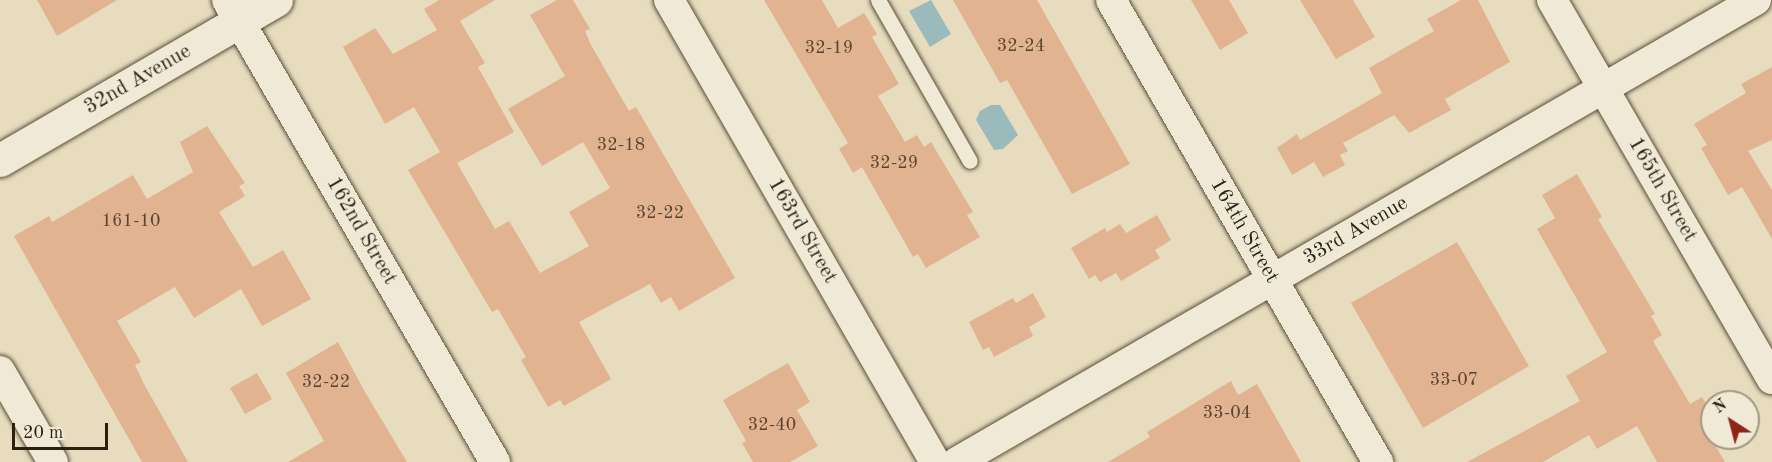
<!DOCTYPE html>
<style>
body{margin:0}
#map{position:relative;width:1772px;height:462px;overflow:hidden;background:#e7ddbe;font-family:"Old Standard TT",serif}
div>[style]{position:absolute}
.water>*{inset:0;background:#9ababb}
.building>*{inset:0;background:#e1b390}
.roads{filter:drop-shadow(0 0 2px #5c4e3c) drop-shadow(0 0 2px #5c4e3c)}
.service>*{height:15px;margin:-7.5px;padding:0 7.5px;transform-origin:7.5px;border-radius:7.5px;background:#efe9d5}
.minor>*{height:30px;margin:-15px;padding:0 15px;transform-origin:15px;border-radius:15px;background:#efe9d5}
.tertiary>*{height:33px;margin:-16.5px;padding:0 16.5px;transform-origin:16.5px;border-radius:16.5px;background:#efe9d5}
span{translate:-50% -50%;white-space:nowrap;text-align:center;line-height:1.15;-webkit-text-stroke:5px #efe9d5;paint-order:stroke}
.number-label{font-size:18px;color:#5a4430}
.number-label span{-webkit-text-stroke-width:0}
.street-label{font-size:21px;color:#2d1f10}
.north{position:absolute;left:1700px;top:390px;width:60px;height:60px;box-sizing:border-box;background:#efe9d5;border:2px solid #a19886;border-radius:50%;rotate:324deg;font-size:16px;font-weight:700;line-height:24px;text-align:center;color:#2d1f10}
.north::after{content:'';display:block;margin:auto;width:21px;height:27px;background:#8f2418;clip-path:polygon(50% 0,100% 100%,50% 72%,0 100%)}
.scale{position:absolute;left:12px;top:423px;width:96px;height:27px;box-sizing:border-box;border:3px solid #2d1f10;border-top:0;padding-left:8px;font-size:18px;line-height:21px;white-space:nowrap;color:#2d1f10;-webkit-text-stroke:4px #efe9d5;paint-order:stroke}
</style>
<div id="map">
<div class="water">
<i style="clip-path:polygon(931px 0,951px 34px,930px 47px,909px 11px)"></i>
<i style="clip-path:polygon(991px 105px,1000px 105px,1018px 135px,1003px 149px,994px 150px,976px 120px,980px 111px)"></i>
</div>
<div class="building">
<i style="clip-path:polygon(37px 0,117px 0,57px 36px)"></i>
<i style="clip-path:polygon(439px 0,495px 0,460px 21px,485px 63px,478px 67px,514px 132px,457px 163px,495px 229px,509px 221px,540px 273px,589px 246px,569px 212px,610px 188px,583px 142px,542px 166px,508px 109px,565px 76px,530px 15px,557px 0,573px 0,590px 29px,585px 31px,591px 45px,629px 111px,636px 107px,735px 278px,679px 311px,671px 297px,661px 303px,650px 284px,579px 322px,611px 379px,564px 406px,560px 400px,548px 407px,521px 360px,526px 357px,498px 309px,492px 312px,408px 170px,440px 152px,414px 107px,385px 124px,343px 47px,375px 28px,393px 54px,437px 30px,424px 9px)"></i>
<i style="clip-path:polygon(764px 0,822px 0,838px 28px,864px 13px,877px 34px,872px 37px,899px 84px,878px 96px,905px 142px,917px 135px,924px 147px,931px 142px,973px 212px,967px 215px,980px 237px,926px 268px,918px 254px,913px 257px,862px 167px,853px 173px,839px 149px,848px 143px)"></i>
<i style="clip-path:polygon(953px 0,1037px 0,1130px 164px,1072px 194px,1007px 80px,1000px 83px)"></i>
<i style="clip-path:polygon(1191px 0,1229px 0,1248px 33px,1220px 50px)"></i>
<i style="clip-path:polygon(1300px 0,1353px 0,1375px 37px,1336px 59px)"></i>
<i style="clip-path:polygon(1461px 0,1478px 0,1510px 62px,1445px 99px,1451px 110px,1409px 133px,1394px 115px,1343px 143px,1348px 151px,1340px 155px,1345px 165px,1323px 177px,1314px 162px,1292px 175px,1277px 148px,1297px 134px,1300px 140px,1382px 93px,1369px 68px,1434px 31px,1427px 19px)"></i>
<i style="clip-path:polygon(1772px 67px,1772px 140px,1748px 151px,1772px 190px,1772px 239px,1742px 187px,1728px 195px,1701px 148px,1707px 145px,1694px 124px,1746px 93px,1741px 84px)"></i>
<i style="clip-path:polygon(207px 126px,245px 183px,239px 186px,245px 196px,219px 212px,253px 267px,283px 250px,311px 299px,262px 326px,241px 289px,194px 318px,175px 287px,117px 321px,141px 362px,135px 365px,144px 384px,188px 462px,142px 462px,14px 236px,49px 216px,52px 222px,133px 175px,147px 199px,193px 172px,180px 142px)"></i>
<i style="clip-path:polygon(1577px 174px,1602px 217px,1598px 219px,1655px 314px,1651px 316px,1662px 335px,1653px 341px,1690px 404px,1702px 397px,1712px 414px,1712px 438px,1716px 438px,1712px 440px,1725px 462px,1657px 462px,1637px 426px,1597px 449px,1589px 435px,1543px 462px,1467px 462px,1580px 401px,1566px 376px,1607px 352px,1537px 229px,1555px 218px,1542px 195px)"></i>
<i style="clip-path:polygon(1157px 215px,1171px 240px,1155px 250px,1160px 258px,1121px 281px,1116px 273px,1100px 282px,1095px 275px,1089px 279px,1071px 248px,1105px 228px,1107px 232px,1120px 224px,1126px 233px)"></i>
<i style="clip-path:polygon(1457px 242px,1529px 366px,1423px 428px,1351px 303px)"></i>
<i style="clip-path:polygon(1033px 293px,1046px 317px,1029px 327px,1033px 336px,994px 357px,989px 347px,983px 350px,969px 322px,1013px 298px,1016px 303px)"></i>
<i style="clip-path:polygon(338px 342px,365px 392px,407px 462px,288px 462px,324px 441px,286px 373px)"></i>
<i style="clip-path:polygon(788px 363px,810px 402px,797px 410px,818px 446px,790px 462px,753px 462px,742px 443px,746px 441px,723px 400px)"></i>
<i style="clip-path:polygon(257px 373px,272px 399px,245px 414px,230px 388px)"></i>
<i style="clip-path:polygon(1231px 381px,1238px 395px,1257px 384px,1301px 462px,1108px 462px,1150px 437px,1147px 432px)"></i>
</div>
<div class="roads">
<div class="service">
<i style="left:878px;top:0;width:185px;rotate:60.3deg"></i>
</div>
<div class="minor">
<i style="left:227px;top:0;width:534px;rotate:59.88deg"></i>
<i style="left:669px;top:0;width:533px;rotate:60.07deg"></i>
<i style="left:1111px;top:0;width:534px;rotate:59.98deg"></i>
<i style="left:1552px;top:0;width:438px;rotate:59.9deg"></i>
<i style="left:0;top:371px;width:105px;rotate:59.8deg"></i>
<i style="left:957px;top:462px;width:923px;rotate:-30.04deg"></i>
</div>
<div class="tertiary">
<i style="left:0;top:160px;width:319px;rotate:-30.1deg"></i>
</div>
</div>
<div class="number-label">
<span style="left:1021px;top:46px">32-24</span>
<span style="left:829px;top:48px">32-19</span>
<span style="left:621px;top:145px">32-18</span>
<span style="left:894px;top:163px">32-29</span>
<span style="left:660px;top:213px">32-22</span>
<span style="left:131px;top:221px">161-10</span>
<span style="left:1454px;top:380px">33-07</span>
<span style="left:326px;top:382px">32-22</span>
<span style="left:1227px;top:413px">33-04</span>
<span style="left:772px;top:425px">32-40</span>
</div>
<div class="street-label">
<span style="left:138px;top:80px;rotate:-30deg">32nd Avenue</span>
<span style="left:1662px;top:190px;rotate:60deg">165th Street</span>
<span style="left:361px;top:231px;rotate:60deg">162nd Street</span>
<span style="left:802px;top:231px;rotate:60deg">163rd Street</span>
<span style="left:1244px;top:231px;rotate:60deg">164th Street</span>
<span style="left:1356px;top:231px;rotate:-30deg">33rd Avenue</span>
</div>
<div class="north">N</div>
<div class="scale">20 m</div>
</div>
